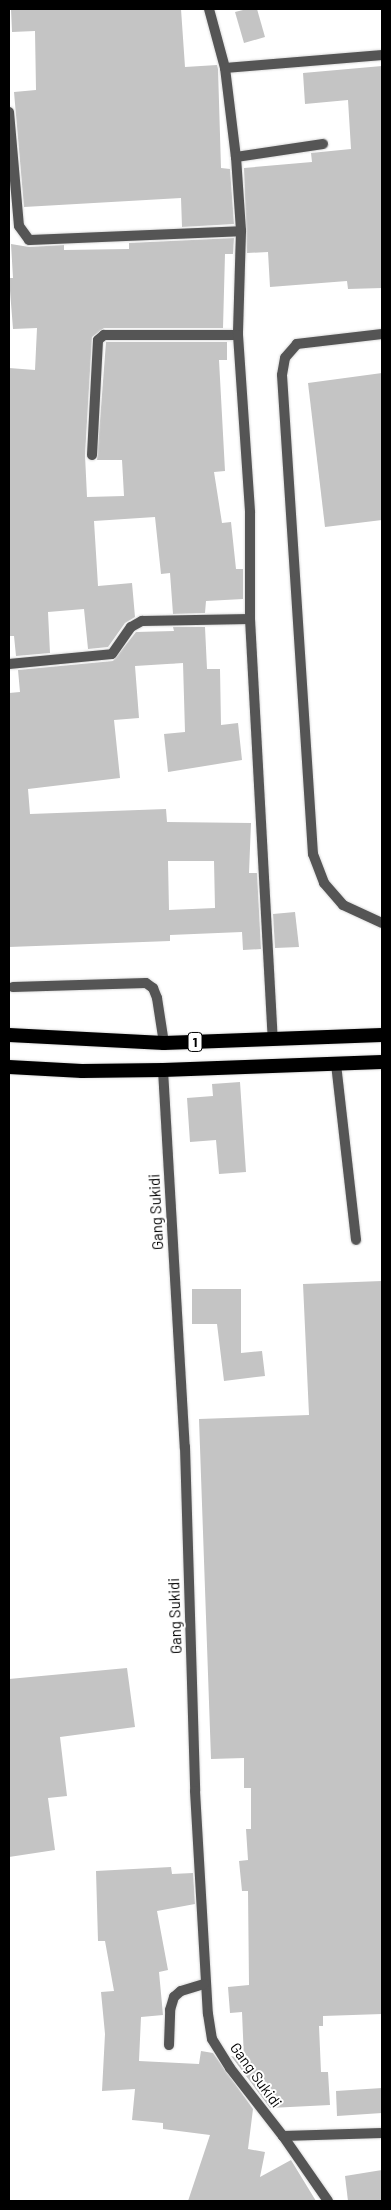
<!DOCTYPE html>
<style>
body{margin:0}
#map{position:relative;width:391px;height:2210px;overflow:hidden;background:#fff;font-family:Barlow,sans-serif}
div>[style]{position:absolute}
.building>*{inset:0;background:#c4c4c4}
.roads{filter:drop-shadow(0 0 1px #dbdbdb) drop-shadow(0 0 1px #dbdbdb)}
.service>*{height:10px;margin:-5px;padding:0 5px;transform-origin:5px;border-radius:5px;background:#555}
.minor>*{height:10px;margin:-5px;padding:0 5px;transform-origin:5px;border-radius:5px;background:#555}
.tertiary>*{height:10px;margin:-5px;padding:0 5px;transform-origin:5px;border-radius:5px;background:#555}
.trunk>*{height:14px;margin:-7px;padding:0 7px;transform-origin:7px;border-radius:7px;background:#000}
span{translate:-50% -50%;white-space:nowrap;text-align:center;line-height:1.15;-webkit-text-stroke:4px #fff;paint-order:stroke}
.shield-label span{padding:1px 4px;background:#fff;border:1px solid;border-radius:4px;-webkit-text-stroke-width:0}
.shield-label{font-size:14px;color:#000;font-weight:700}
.street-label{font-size:15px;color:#000}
.frame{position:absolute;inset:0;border:10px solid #000;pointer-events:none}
</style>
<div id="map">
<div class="building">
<i style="clip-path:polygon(11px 9px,181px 9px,185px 67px,217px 65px,218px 69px,221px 168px,230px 169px,234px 224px,182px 227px,181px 198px,24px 207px,14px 92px,36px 90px,35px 31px,12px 32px)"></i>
<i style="clip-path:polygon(247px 9px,257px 9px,265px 37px,244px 43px,235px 12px)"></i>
<i style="clip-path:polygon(382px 66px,382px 288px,348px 289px,347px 281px,270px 287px,268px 252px,247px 253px,244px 168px,312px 162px,311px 153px,351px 149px,348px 100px,305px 104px,303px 73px)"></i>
<i style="clip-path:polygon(234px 238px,233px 254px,225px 254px,223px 328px,104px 328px,92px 337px,85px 455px,87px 497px,124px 496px,122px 460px,97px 460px,106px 342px,227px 342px,227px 360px,219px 360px,225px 471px,214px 472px,222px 523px,231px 522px,236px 569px,243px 569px,243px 599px,206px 601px,205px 613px,173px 614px,170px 573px,161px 574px,155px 517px,94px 521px,98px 586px,132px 583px,135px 617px,125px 623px,108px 647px,88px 649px,84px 609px,48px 612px,50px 653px,16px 656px,14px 636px,9px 636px,9px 368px,35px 370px,37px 328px,13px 329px,9px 278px,13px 278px,11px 244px,29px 247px,64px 245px,64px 250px,129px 249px,129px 243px)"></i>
<i style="clip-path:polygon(382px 373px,382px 520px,325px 527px,308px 383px)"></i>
<i style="clip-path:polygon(evenodd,173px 627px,205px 627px,207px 669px,220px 669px,221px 725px,238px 723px,242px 760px,168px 772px,164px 734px,185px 732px,183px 663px,135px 666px,139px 718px,114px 720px,120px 778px,28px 789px,30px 814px,166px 809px,167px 822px,251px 823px,249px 873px,257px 873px,261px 949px,243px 950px,242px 932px,170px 935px,170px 941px,9px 947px,9px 693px,20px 692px,18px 670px,113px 661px,136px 632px,174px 631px,173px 627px,168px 861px,214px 861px,215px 908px,169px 910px,168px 861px)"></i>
<i style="clip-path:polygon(295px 912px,299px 947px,275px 948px,273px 914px)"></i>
<i style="clip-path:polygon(240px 1082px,246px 1172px,219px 1174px,216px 1140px,190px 1142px,187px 1098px,213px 1096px,212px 1084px)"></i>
<i style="clip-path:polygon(382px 1281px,382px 2014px,323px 2016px,323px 2026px,319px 2026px,321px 2072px,328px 2072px,330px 2105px,270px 2108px,231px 2056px,244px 2059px,242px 2012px,230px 2013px,228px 1987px,249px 1985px,248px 1891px,242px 1891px,239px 1861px,248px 1860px,246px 1829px,251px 1829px,251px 1788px,244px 1788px,244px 1758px,211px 1759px,199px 1419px,309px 1415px,303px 1284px)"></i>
<i style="clip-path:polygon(192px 1289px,241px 1289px,241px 1353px,262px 1351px,265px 1376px,224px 1381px,217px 1324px,192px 1324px)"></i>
<i style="clip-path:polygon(127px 1668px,135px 1727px,60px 1737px,67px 1796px,48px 1798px,55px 1850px,9px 1857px,9px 1679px)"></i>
<i style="clip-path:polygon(171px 1867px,172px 1874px,193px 1873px,195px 1904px,157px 1911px,168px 1970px,159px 1972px,163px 2015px,141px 2017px,139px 2061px,199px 2064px,201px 2051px,213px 2053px,253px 2109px,248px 2149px,265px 2152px,260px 2177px,291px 2160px,316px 2201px,188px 2201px,210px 2135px,163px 2129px,163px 2123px,132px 2120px,135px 2089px,102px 2091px,105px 2034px,101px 1992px,114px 1991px,105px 1941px,98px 1941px,96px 1871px)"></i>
<i style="clip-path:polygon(382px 2088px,382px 2113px,337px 2116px,336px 2091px)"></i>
<i style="clip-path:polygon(382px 2170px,382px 2201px,348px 2201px,345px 2176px)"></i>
</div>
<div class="roads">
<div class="service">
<i style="left:236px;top:157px;width:88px;rotate:-8.5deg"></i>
<i style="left:382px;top:334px;width:86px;rotate:173.3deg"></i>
<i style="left:297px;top:344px;width:18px;rotate:131deg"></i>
<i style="left:285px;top:358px;width:17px;rotate:100deg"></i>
<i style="left:282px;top:375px;width:480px;rotate:86.3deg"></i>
<i style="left:313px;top:854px;width:31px;rotate:69deg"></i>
<i style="left:324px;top:883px;width:29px;rotate:49deg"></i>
<i style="left:343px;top:905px;width:43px;rotate:24.8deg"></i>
<i style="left:13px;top:987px;width:133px;rotate:-1.7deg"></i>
<i style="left:146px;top:983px;width:9px;rotate:36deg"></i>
<i style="left:153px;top:988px;width:11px;rotate:68deg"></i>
<i style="left:157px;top:998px;width:46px;rotate:81.2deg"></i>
<i style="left:336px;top:1064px;width:177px;rotate:83.5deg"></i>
</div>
<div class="minor">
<i style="left:225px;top:68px;width:158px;rotate:-4.7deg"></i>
<i style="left:9px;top:112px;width:114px;rotate:85deg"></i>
<i style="left:19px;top:226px;width:17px;rotate:54deg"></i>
<i style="left:29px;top:240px;width:212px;rotate:-2.4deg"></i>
<i style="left:92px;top:455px;width:115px;rotate:-87deg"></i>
<i style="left:98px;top:340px;width:8px;rotate:-40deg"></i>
<i style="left:104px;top:335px;width:134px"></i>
<i style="left:9px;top:664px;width:103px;rotate:-5.5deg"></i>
<i style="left:112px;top:654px;width:33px;rotate:-55deg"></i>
<i style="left:131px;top:627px;width:13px;rotate:-29deg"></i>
<i style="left:142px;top:621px;width:108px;rotate:-1.1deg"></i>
<i style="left:163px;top:1070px;width:378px;rotate:86.7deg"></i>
<i style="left:185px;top:1447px;width:344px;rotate:88.3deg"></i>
<i style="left:195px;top:1791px;width:223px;rotate:86.7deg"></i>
<i style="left:208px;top:2014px;width:25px;rotate:81deg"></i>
<i style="left:212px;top:2039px;width:34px;rotate:58deg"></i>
<i style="left:230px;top:2068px;width:86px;rotate:52.1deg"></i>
<i style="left:283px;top:2136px;width:79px;rotate:55.3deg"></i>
<i style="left:169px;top:2045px;width:35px;rotate:-88deg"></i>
<i style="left:170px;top:2010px;width:14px;rotate:-73deg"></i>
<i style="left:174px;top:1997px;width:9px;rotate:-41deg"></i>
<i style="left:181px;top:1991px;width:24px;rotate:-17deg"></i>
<i style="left:283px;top:2136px;width:99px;rotate:-1.7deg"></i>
</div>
<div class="tertiary">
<i style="left:209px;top:9px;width:61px;rotate:74.8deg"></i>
<i style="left:225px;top:68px;width:90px;rotate:83deg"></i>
<i style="left:236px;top:157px;width:74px;rotate:86.1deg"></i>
<i style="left:241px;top:231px;width:104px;rotate:91.7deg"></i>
<i style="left:238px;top:335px;width:178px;rotate:86.1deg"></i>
<i style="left:250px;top:513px;width:106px;rotate:90deg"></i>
<i style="left:250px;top:619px;width:420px;rotate:86.9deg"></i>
</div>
<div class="trunk">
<i style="left:9px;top:1035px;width:155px;rotate:3deg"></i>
<i style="left:164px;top:1043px;width:218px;rotate:-2.1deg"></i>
<i style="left:9px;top:1067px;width:73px;rotate:3.1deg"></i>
<i style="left:82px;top:1071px;width:81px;rotate:-0.7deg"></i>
<i style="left:163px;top:1070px;width:219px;rotate:-2.1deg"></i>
</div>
</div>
<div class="shield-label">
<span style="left:195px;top:1042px">1</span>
</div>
<div class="street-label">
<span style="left:156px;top:1212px;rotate:-93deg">Gang Sukidi</span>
<span style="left:175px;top:1616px;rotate:-92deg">Gang Sukidi</span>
<span style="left:256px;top:2075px;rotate:54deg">Gang Sukidi</span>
</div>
<div class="frame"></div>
</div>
